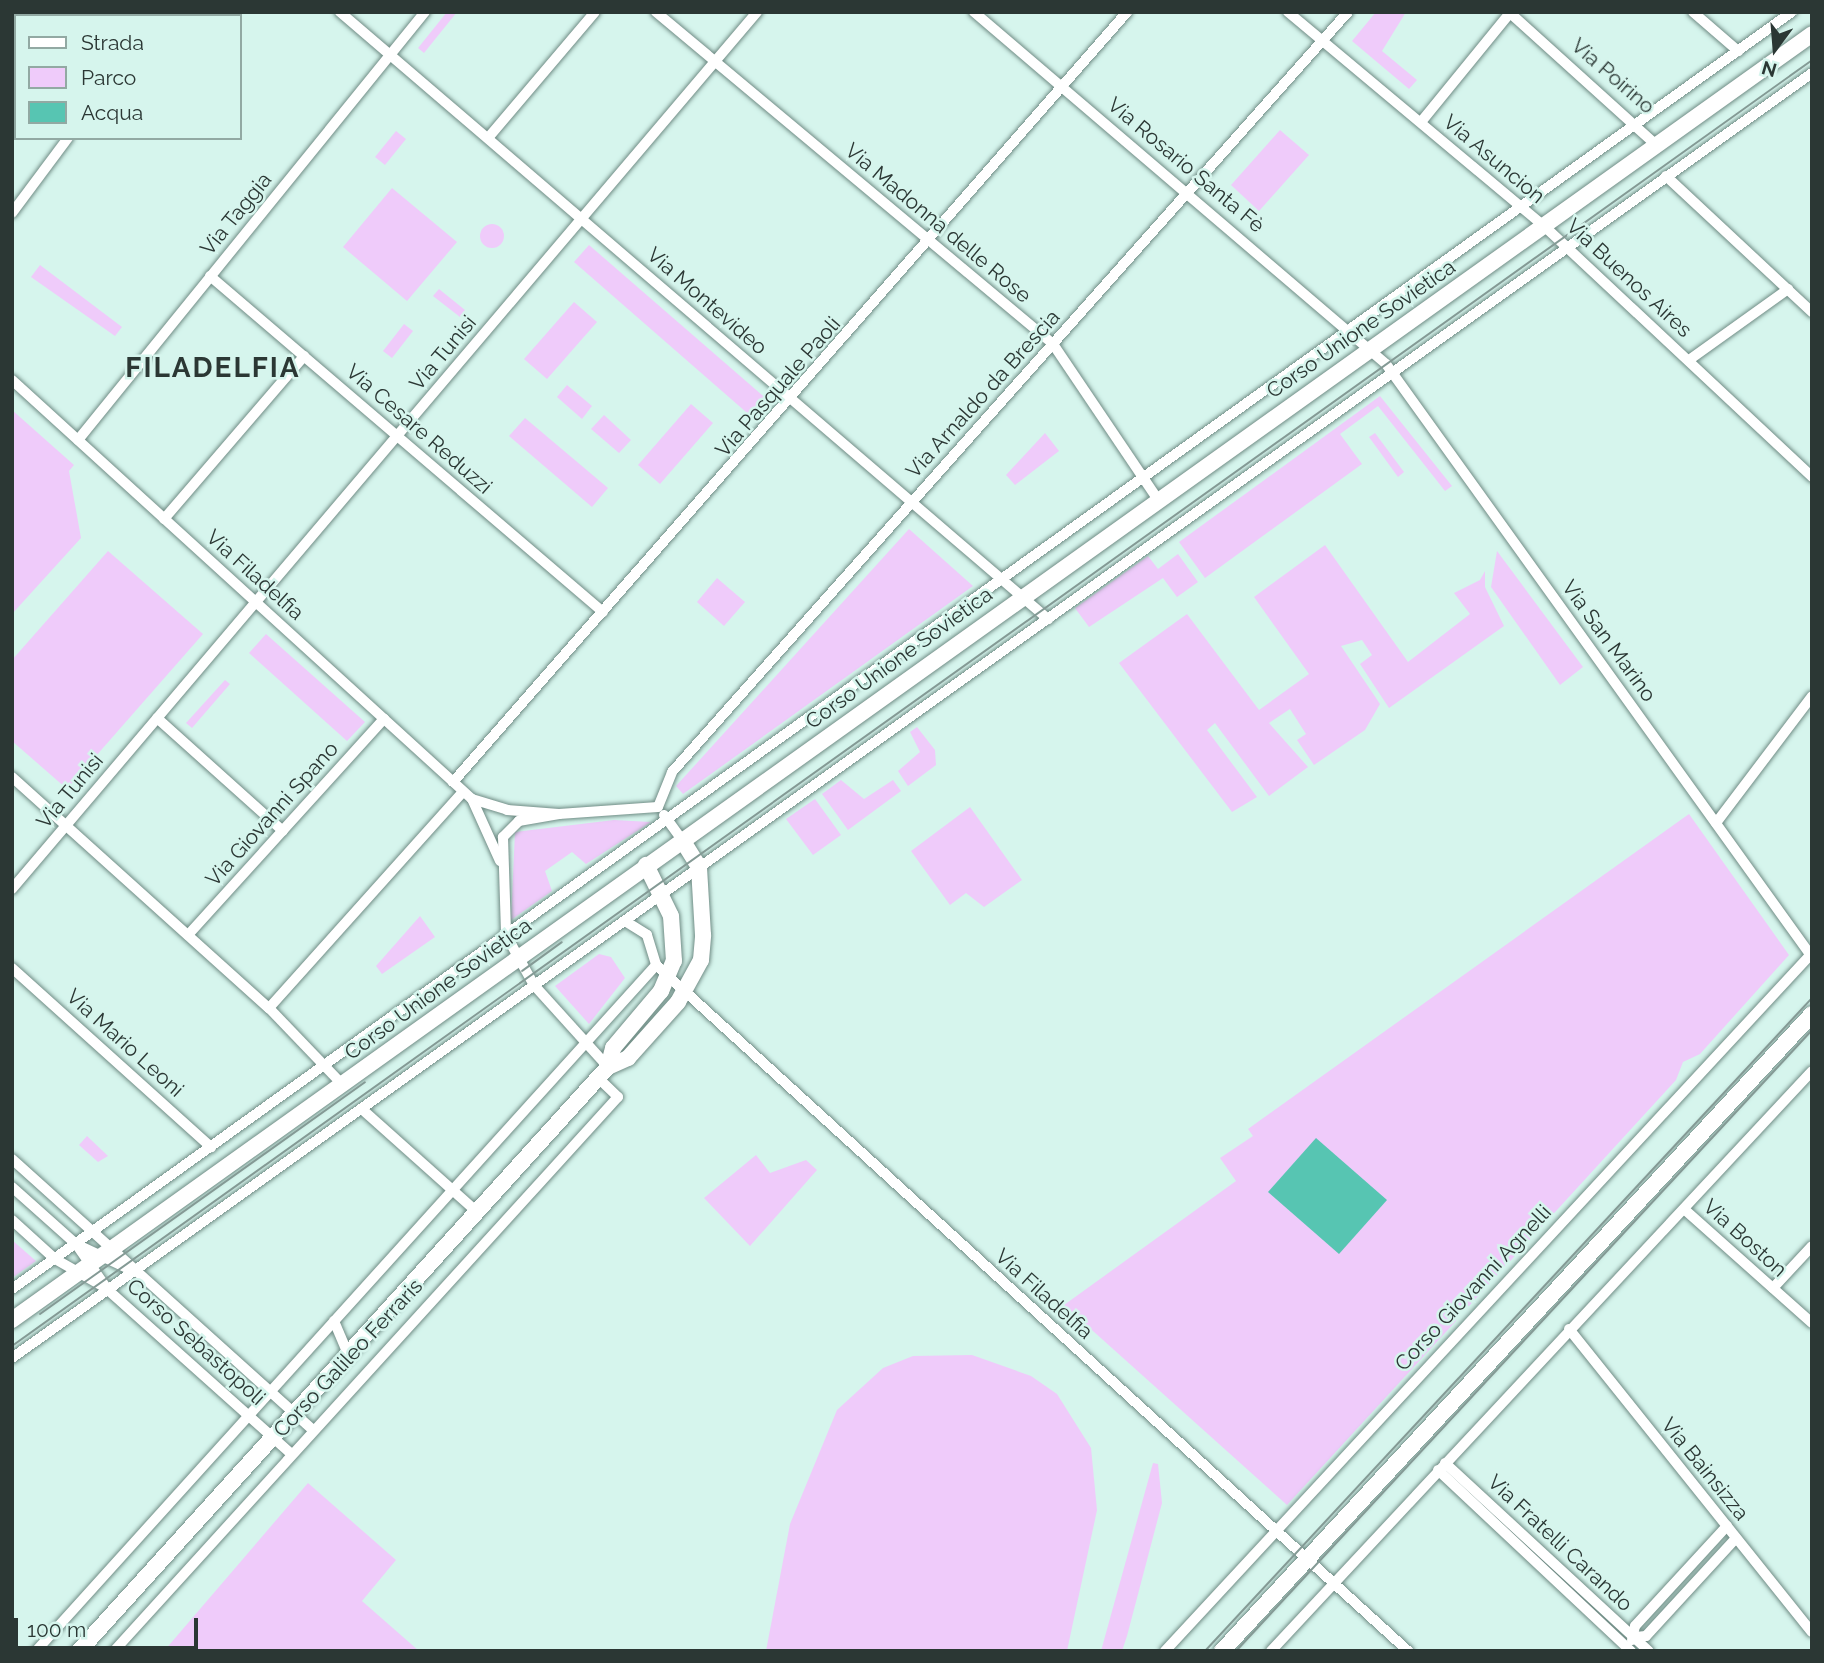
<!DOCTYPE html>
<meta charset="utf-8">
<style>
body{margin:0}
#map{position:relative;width:1824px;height:1663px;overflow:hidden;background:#d6f5ed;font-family:Raleway,sans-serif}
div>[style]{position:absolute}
.green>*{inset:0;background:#efcbfa}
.round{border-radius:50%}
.water>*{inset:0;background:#57c5b2}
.roads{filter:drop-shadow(0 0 2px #708c85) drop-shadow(0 0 2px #708c85)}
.street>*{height:10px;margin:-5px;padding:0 5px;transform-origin:5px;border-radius:5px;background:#fff}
.secondary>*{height:16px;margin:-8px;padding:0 8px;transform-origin:8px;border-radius:8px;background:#fff}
.tram>*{height:2px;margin:-1px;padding:0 1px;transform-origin:1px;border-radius:1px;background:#849a95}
span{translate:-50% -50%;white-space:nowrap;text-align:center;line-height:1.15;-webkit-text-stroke:5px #d6f5ed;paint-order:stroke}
.street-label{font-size:21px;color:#2b3734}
.district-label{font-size:28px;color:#2b3734;font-weight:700;letter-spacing:2px}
.frame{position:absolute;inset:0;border:14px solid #2b3734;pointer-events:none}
.legend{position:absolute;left:14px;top:14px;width:228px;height:126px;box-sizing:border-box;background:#d6f5ed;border:2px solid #92a9a3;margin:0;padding:9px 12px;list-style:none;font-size:21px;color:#2b3734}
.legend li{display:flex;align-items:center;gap:14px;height:35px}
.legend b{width:35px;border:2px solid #92a9a3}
.north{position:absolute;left:1740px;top:14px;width:70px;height:70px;-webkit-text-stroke:5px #d6f5ed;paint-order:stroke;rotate:196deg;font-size:19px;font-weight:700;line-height:28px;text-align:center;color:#2b3734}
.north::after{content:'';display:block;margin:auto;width:24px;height:32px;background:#2b3734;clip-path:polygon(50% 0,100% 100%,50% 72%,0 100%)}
.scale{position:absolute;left:14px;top:1618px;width:184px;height:32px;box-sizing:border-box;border:4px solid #2b3734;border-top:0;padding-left:9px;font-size:21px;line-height:24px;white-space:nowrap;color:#2b3734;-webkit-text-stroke:5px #d6f5ed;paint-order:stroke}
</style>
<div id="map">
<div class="green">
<i style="clip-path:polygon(447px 12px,457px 12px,424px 53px,418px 48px)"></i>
<i style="clip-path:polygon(1376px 12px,1406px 12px,1382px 51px,1417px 80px,1409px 89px,1352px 41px)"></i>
<i style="clip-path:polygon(1280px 130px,1309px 155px,1259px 211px,1231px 185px)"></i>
<i style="clip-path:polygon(396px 131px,406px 139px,385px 165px,375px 157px)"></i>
<i style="clip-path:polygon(392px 188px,457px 242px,407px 301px,343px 247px)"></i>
<i class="round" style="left:480px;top:224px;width:24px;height:24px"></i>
<i style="clip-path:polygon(589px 245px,769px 401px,754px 419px,574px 262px)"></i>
<i style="clip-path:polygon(40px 265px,122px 327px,115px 336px,31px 277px)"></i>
<i style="clip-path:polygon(439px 289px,465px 310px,460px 317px,433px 296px)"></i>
<i style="clip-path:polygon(574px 302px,597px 322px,547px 379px,524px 359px)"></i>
<i style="clip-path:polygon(404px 324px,413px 331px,392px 358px,383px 351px)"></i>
<i style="clip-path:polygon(567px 385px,592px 406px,582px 419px,557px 397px)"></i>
<i style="clip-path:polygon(1380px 396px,1452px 486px,1445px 491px,1378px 406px,1340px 434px,1362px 464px,1205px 578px,1179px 542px)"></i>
<i style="clip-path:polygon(691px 404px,713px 423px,660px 484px,638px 465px)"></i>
<i style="clip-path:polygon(12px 410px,74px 465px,69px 471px,81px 538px,12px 614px)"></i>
<i style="clip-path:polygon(604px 415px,631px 440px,619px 453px,591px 429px)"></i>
<i style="clip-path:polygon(525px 418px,608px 488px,592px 507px,509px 436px)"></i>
<i style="clip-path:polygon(1045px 433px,1059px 451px,1015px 485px,1006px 475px)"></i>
<i style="clip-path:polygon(1375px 433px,1404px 472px,1398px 477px,1369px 437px)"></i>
<i style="clip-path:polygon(909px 529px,973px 586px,683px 794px,676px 786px)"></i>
<i style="clip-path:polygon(1325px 545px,1408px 662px,1470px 614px,1454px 593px,1480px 580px,1485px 571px,1485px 587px,1504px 626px,1389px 708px,1360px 664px,1372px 655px,1362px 640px,1341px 646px,1380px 704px,1365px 730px,1314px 765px,1297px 740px,1306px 734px,1290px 709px,1269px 723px,1308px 767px,1269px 796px,1215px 723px,1207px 730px,1257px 797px,1232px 812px,1119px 663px,1187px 614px,1259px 710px,1309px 674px,1254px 597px)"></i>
<i style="clip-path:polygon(108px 551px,203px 634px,67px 789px,12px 741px,12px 660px)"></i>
<i style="clip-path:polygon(1497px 551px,1583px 667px,1560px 685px,1491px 587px)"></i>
<i style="clip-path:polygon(1178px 554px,1198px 582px,1177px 597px,1163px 578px,1089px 627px,1075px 608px,1148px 556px,1158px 569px)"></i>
<i style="clip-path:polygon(717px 578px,745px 602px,724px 626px,697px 602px)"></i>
<i style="clip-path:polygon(266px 634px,365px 722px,347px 741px,249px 653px)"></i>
<i style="clip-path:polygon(225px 680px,230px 684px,192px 728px,186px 723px)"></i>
<i style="clip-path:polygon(917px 727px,935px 750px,936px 765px,908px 786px,898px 771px,920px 752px,910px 732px)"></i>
<i style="clip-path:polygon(841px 780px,864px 799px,893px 780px,901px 791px,848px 830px,822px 794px)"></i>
<i style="clip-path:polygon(815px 799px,841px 835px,813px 855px,786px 819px)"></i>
<i style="clip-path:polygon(970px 807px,1022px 880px,984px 907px,966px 893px,950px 905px,911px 851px)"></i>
<i style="clip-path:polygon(1689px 814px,1789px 955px,1700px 1054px,1683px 1062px,1676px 1080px,1469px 1306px,1461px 1305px,1456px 1321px,1287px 1505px,1064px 1305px,1236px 1181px,1220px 1158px,1253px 1136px,1248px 1129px)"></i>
<i style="clip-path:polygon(614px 820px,651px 822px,586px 864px,572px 852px,545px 871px,552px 891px,511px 920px,515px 832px)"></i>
<i style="clip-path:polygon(420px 916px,435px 937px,382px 974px,376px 966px)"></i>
<i style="clip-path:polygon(599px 954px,611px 957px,625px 978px,589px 1024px,555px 986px)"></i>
<i style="clip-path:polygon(87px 1136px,108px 1156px,98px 1162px,79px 1145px)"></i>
<i style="clip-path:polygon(756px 1155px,770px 1173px,806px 1160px,817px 1170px,750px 1246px,704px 1198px)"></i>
<i style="clip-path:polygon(12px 1240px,36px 1261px,12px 1278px)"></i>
<i style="clip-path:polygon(972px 1355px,1031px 1376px,1057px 1394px,1091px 1448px,1097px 1510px,1067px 1651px,766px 1651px,790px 1524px,837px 1410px,883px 1368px,913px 1356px)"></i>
<i style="clip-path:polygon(1153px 1463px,1158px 1464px,1162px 1503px,1127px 1636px,1122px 1651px,1101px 1651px)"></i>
<i style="clip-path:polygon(308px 1483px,396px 1560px,362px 1601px,419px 1651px,164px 1651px)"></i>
</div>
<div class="water">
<i style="clip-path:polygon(1316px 1138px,1387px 1200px,1339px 1254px,1268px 1192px)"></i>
</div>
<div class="roads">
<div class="street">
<i style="left:340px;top:12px;width:933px;rotate:40.61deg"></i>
<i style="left:656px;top:12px;width:518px;rotate:39.9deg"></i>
<i style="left:1053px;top:344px;width:186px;rotate:56deg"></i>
<i style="left:974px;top:12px;width:542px;rotate:40.51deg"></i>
<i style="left:1386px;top:364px;width:730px;rotate:54.31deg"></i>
<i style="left:1288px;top:12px;width:332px;rotate:39.9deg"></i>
<i style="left:1543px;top:225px;width:369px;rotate:43.1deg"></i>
<i style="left:1509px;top:12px;width:198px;rotate:42.1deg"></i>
<i style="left:1693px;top:12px;width:60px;rotate:40.9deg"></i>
<i style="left:164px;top:16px;width:5px;rotate:-53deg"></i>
<i style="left:1421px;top:122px;width:141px;rotate:-50.8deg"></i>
<i style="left:488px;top:138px;width:165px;rotate:-49.7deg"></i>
<i style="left:1666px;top:176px;width:200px;rotate:43deg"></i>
<i style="left:12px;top:213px;width:94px;rotate:-53.3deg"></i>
<i style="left:210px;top:276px;width:517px;rotate:40.53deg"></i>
<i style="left:1689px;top:360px;width:122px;rotate:-35.6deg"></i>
<i style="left:12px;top:380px;width:622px;rotate:42.33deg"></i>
<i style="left:472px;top:799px;width:68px;rotate:65.7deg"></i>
<i style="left:78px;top:440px;width:551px;rotate:-50.97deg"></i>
<i style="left:164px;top:519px;width:215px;rotate:-49.3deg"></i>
<i style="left:157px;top:718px;width:169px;rotate:41.9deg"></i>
<i style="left:12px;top:777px;width:346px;rotate:42deg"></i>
<i style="left:269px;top:1008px;width:105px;rotate:46.2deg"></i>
<i style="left:453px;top:782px;width:1023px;rotate:-48.8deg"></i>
<i style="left:472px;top:799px;width:37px;rotate:17deg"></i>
<i style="left:507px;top:810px;width:52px;rotate:4.4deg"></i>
<i style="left:559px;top:814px;width:99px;rotate:-4deg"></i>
<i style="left:658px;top:807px;width:38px;rotate:-68deg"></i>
<i style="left:672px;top:772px;width:1017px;rotate:-48.35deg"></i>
<i style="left:559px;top:814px;width:41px;rotate:170.1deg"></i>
<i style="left:519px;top:821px;width:23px;rotate:135deg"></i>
<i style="left:503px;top:837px;width:98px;rotate:88.2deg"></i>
<i style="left:506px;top:935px;width:57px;rotate:60.8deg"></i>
<i style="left:534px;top:985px;width:110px;rotate:47.9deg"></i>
<i style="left:664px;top:815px;width:31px;rotate:54deg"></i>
<i style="left:1716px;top:823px;width:159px;rotate:-52.9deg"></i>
<i style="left:12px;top:889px;width:1151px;rotate:-49.65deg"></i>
<i style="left:625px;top:921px;width:26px;rotate:32deg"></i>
<i style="left:647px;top:935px;width:31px;rotate:73deg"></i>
<i style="left:188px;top:935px;width:292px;rotate:-47.8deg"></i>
<i style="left:656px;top:965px;width:1018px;rotate:42.37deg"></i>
<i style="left:12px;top:968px;width:268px;rotate:42deg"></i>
<i style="left:269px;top:1008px;width:290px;rotate:-48.1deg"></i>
<i style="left:363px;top:1110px;width:154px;rotate:41.8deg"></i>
<i style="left:12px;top:1159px;width:402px;rotate:42deg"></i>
<i style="left:12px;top:1187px;width:86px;rotate:41.7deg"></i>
<i style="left:76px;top:1244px;width:56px;rotate:55.2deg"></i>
<i style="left:108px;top:1290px;width:243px;rotate:41.8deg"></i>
<i style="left:1684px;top:1209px;width:171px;rotate:41.7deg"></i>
<i style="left:12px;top:1220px;width:58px;rotate:42.2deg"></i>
<i style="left:55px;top:1259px;width:59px;rotate:29.6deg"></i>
<i style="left:78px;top:1245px;width:54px;rotate:25.1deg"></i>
<i style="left:1773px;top:1288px;width:57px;rotate:-47.1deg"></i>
<i style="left:12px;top:1289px;width:2191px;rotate:-35.66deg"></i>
<i style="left:334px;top:1321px;width:36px;rotate:67deg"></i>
<i style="left:1569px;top:1329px;width:388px;rotate:51.3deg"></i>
<i style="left:12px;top:1358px;width:2212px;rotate:-35.52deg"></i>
<i style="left:1445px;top:1463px;width:277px;rotate:42.7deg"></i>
<i style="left:1438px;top:1470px;width:265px;rotate:43.2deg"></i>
<i style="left:1635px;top:1637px;width:11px;rotate:-5deg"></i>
<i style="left:1646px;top:1636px;width:133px;rotate:-47.4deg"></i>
<i style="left:1632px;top:1640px;width:14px;rotate:-78deg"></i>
<i style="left:1635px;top:1626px;width:136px;rotate:-47.4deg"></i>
<i style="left:36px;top:1651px;width:925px;rotate:-47.89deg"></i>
<i style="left:114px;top:1651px;width:749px;rotate:-47.71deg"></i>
<i style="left:618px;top:1097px;width:28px;rotate:-136deg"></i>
<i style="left:1165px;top:1651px;width:952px;rotate:-47.17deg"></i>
<i style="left:1271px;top:1651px;width:793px;rotate:-46.99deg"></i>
</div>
<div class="secondary">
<i style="left:608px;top:1067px;width:20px;rotate:-75deg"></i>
<i style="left:613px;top:1048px;width:75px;rotate:-49.9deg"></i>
<i style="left:661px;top:991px;width:33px;rotate:-67deg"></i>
<i style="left:674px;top:961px;width:45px;rotate:-93.8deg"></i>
<i style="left:671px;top:916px;width:57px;rotate:-116.1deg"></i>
<i style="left:12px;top:1320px;width:2212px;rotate:-35.54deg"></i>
<i style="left:79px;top:1651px;width:788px;rotate:-47.83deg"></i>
<i style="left:608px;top:1067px;width:22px;rotate:-24deg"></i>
<i style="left:628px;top:1058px;width:75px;rotate:-48.2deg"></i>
<i style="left:678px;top:1002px;width:48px;rotate:-61.3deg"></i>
<i style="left:701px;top:960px;width:25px;rotate:-85deg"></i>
<i style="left:703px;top:935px;width:68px;rotate:-93.4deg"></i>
<i style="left:699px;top:867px;width:32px;rotate:-122deg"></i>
<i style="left:1222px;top:1651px;width:868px;rotate:-47.19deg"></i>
</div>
</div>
<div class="tram">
<i style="left:522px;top:971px;width:49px;rotate:-35.9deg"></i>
<i style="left:40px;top:1314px;width:399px;rotate:-35.5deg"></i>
<i style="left:12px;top:1346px;width:2212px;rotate:-35.54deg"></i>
<i style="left:1205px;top:1651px;width:892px;rotate:-47.09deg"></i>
<i style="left:1236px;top:1651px;width:847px;rotate:-47.15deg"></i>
</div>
<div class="street-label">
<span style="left:1613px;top:76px;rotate:41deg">Via Poirino</span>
<span style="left:1494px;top:159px;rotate:40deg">Via Asuncion</span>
<span style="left:1186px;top:165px;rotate:40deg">Via Rosario Santa Fè</span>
<span style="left:236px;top:214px;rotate:-51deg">Via Taggia</span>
<span style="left:938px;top:223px;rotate:40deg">Via Madonna delle Rose</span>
<span style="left:1629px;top:278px;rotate:43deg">Via Buenos Aires</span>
<span style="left:707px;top:301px;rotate:41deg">Via Montevideo</span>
<span style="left:1361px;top:329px;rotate:-35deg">Corso Unione Sovietica</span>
<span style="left:443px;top:353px;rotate:-50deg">Via Tunisi</span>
<span style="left:778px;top:387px;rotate:-49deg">Via Pasquale Paoli</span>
<span style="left:983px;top:394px;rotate:-48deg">Via Arnaldo da Brescia</span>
<span style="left:419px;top:429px;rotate:41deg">Via Cesare Reduzzi</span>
<span style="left:255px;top:575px;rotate:42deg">Via Filadelfia</span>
<span style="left:1609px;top:641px;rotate:54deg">Via San Marino</span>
<span style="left:899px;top:658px;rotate:-36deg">Corso Unione Sovietica</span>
<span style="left:70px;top:791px;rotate:-50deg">Via Tunisi</span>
<span style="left:272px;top:814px;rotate:-48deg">Via Giovanni Spano</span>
<span style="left:438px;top:989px;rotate:-36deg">Corso Unione Sovietica</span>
<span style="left:125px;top:1043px;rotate:42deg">Via Mario Leoni</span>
<span style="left:1745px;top:1238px;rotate:42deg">Via Boston</span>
<span style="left:1473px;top:1288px;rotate:-47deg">Corso Giovanni Agnelli</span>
<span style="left:1044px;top:1294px;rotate:42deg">Via Filadelfia</span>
<span style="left:196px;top:1342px;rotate:42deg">Corso Sebastopoli</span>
<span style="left:348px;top:1358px;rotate:-47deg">Corso Galileo Ferraris</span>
<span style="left:1705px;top:1469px;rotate:51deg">Via Bainsizza</span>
<span style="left:1560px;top:1543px;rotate:43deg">Via Fratelli Carando</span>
</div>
<div class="district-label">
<span style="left:213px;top:368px">FILADELFIA</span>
</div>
<div class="frame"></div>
<ul class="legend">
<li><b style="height:9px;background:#fff"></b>Strada</li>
<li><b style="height:19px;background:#efcbfa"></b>Parco</li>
<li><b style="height:19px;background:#57c5b2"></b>Acqua</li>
</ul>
<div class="north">N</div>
<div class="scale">100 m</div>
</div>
